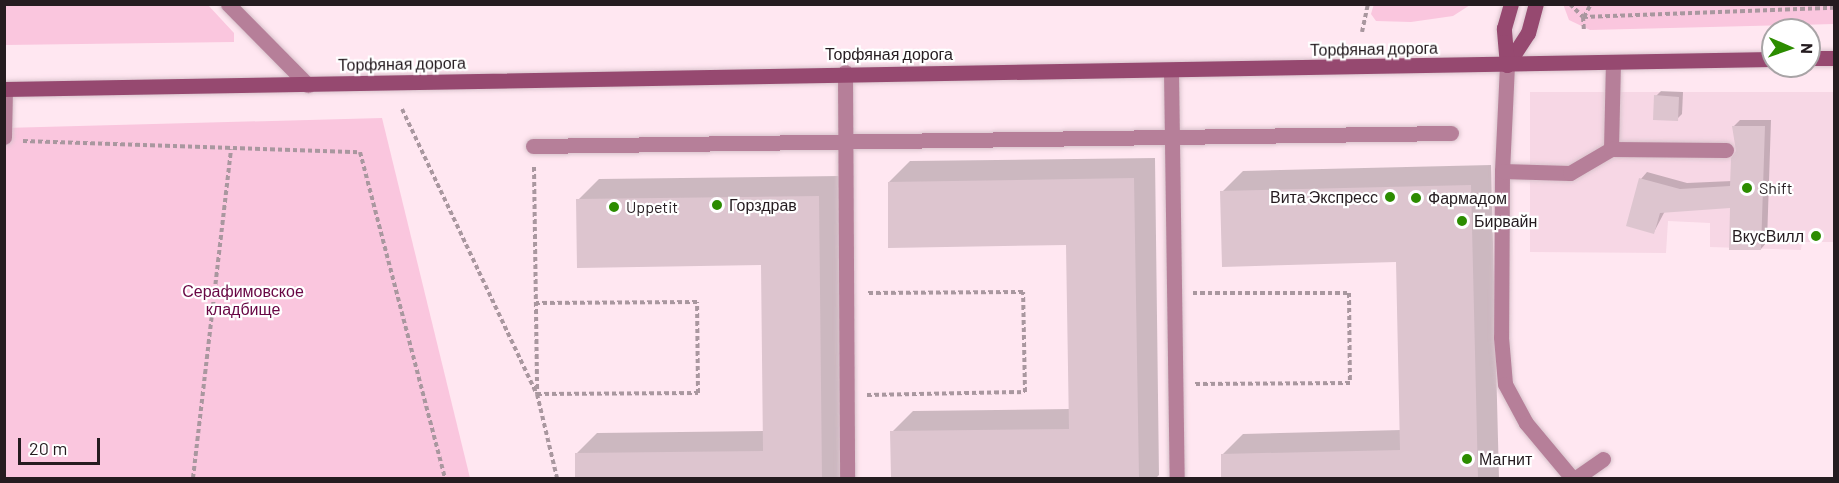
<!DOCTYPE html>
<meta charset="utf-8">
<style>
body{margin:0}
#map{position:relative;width:1839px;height:483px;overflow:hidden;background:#ffe7f1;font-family:Barlow,sans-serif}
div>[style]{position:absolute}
.built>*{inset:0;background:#f7d7e5}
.green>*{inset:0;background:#fac6de}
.shadow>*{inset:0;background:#0003}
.building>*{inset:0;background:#ddc5cf}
.path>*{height:4px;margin-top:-2px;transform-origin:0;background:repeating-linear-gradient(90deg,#a9979f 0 4.5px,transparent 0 7.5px)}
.roads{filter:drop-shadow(0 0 2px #d8c2cb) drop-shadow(0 0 2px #d8c2cb)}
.lane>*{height:15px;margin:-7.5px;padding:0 7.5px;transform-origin:7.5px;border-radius:7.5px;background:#b67f99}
.secondary>*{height:15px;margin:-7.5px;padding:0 7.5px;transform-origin:7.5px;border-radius:7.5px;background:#964970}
.dots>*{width:16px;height:16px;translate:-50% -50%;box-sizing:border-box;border:3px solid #fff;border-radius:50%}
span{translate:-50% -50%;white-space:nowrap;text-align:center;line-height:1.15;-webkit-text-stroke:4.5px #fff;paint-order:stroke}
.street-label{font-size:16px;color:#251c20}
.poi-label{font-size:16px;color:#251c20}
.left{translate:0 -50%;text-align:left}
.right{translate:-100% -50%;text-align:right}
.park-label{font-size:16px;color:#680744}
.frame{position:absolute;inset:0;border:6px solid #251c20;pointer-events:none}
.north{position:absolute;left:1761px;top:18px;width:60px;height:60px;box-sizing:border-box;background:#fff;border:2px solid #a8a4a6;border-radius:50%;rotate:92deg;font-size:16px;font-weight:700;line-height:24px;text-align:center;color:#251c20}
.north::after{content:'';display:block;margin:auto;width:21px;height:27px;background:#2c8c00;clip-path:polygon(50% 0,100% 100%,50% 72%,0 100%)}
.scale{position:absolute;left:18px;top:438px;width:82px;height:27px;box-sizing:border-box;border:3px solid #251c20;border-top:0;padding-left:8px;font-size:18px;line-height:21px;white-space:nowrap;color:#251c20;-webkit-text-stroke:4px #fff;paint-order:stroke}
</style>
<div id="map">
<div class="built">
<i style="clip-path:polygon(1530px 92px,1834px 92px,1834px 242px,1802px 242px,1801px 250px,1710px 247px,1710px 223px,1668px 221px,1666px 253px,1530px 252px)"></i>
</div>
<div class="green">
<i style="clip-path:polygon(1374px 4px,1470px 4px,1470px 5px,1453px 16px,1411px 22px,1376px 21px,1371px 14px)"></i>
<i style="clip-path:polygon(1563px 4px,1834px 5px,1834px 24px,1590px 30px,1569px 20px)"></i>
<i style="clip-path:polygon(4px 5px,208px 5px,234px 33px,234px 42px,5px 45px)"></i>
<i style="clip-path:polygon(382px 118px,470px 478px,5px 478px,4px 128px)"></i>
</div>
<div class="shadow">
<i style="clip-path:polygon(1661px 91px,1683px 92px,1682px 114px,1677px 119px,1656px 96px)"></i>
<i style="clip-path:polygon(1740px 120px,1771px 120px,1767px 242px,1761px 249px,1731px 207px,1665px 211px,1654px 232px,1641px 179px,1647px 172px,1687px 183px,1732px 181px,1737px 151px,1734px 126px)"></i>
<i style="clip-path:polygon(1155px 158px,1159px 475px,1156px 478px,892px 478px,892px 432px,913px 411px,1070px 409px,1067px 244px,889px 182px,910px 161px)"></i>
<i style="clip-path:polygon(1491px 165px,1499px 478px,1223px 478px,1222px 455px,1243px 434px,1401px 430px,1397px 261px,1222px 192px,1243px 171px)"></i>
<i style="clip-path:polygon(839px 176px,843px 478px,577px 478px,576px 454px,597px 433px,765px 431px,763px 264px,578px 200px,599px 179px)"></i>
</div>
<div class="building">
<i style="clip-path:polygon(1654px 95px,1679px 97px,1678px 121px,1653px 120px)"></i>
<i style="clip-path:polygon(1732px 126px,1765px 126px,1761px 250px,1729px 250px,1730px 208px,1660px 213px,1654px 234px,1626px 226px,1639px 178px,1680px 189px,1730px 186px,1731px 158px,1736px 151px)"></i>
<i style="clip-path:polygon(1134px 178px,1139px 478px,891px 478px,890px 431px,1069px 429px,1066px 245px,888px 248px,888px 182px)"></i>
<i style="clip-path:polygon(1471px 185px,1478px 478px,1221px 478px,1221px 454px,1400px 450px,1396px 262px,1222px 267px,1220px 191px)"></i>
<i style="clip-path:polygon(819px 196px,822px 478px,575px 478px,575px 453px,763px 451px,761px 265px,577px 268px,576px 199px)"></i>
</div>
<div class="path">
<i style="left:1570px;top:4px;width:18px;rotate:45deg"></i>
<i style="left:1583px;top:17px;width:14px;rotate:86deg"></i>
<i style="left:1583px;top:17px;width:251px;rotate:-2.1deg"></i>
<i style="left:1584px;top:17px;width:15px;rotate:-62deg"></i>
<i style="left:1362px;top:32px;width:29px;rotate:-78deg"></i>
<i style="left:402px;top:109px;width:315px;rotate:64.7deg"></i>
<i style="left:537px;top:394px;width:161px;rotate:-0.4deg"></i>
<i style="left:698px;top:393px;width:91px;rotate:-90.6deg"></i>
<i style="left:697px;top:302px;width:161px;rotate:179.6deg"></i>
<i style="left:23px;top:141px;width:337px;rotate:1.9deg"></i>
<i style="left:360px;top:152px;width:337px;rotate:75.4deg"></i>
<i style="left:534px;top:167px;width:227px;rotate:89.2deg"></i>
<i style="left:537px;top:394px;width:86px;rotate:76.6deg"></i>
<i style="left:1193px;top:293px;width:156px"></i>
<i style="left:1349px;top:293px;width:90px;rotate:89.4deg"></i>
<i style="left:1350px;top:383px;width:155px;rotate:179.6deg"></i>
<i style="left:867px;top:395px;width:158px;rotate:-1.1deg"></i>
<i style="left:1025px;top:392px;width:100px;rotate:-91.1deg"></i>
<i style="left:1023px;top:292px;width:155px;rotate:179.6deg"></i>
<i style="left:193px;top:478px;width:331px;rotate:-83.4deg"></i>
</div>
<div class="roads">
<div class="lane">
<i style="left:228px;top:4px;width:114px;rotate:45.4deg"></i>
<i style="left:1507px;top:65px;width:106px;rotate:92.7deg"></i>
<i style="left:1502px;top:171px;width:166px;rotate:90.3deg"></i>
<i style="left:1501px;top:337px;width:47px;rotate:85.1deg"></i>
<i style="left:1505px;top:384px;width:44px;rotate:61.7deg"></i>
<i style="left:1526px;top:423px;width:72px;rotate:50.1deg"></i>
<i style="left:1171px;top:71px;width:407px;rotate:89.2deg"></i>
<i style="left:845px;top:72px;width:406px;rotate:89.7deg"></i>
<i style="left:4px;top:137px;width:48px;rotate:-88.8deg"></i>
<i style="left:533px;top:146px;width:918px;rotate:-0.81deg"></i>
<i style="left:1611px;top:149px;width:86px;rotate:-88.7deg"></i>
<i style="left:1502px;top:171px;width:68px;rotate:1.7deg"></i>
<i style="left:1570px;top:173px;width:48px;rotate:-30.3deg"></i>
<i style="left:1611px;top:149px;width:115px;rotate:0.5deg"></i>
<i style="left:1576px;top:478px;width:33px;rotate:-35deg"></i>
</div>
<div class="secondary">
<i style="left:1809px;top:58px;width:25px"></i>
<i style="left:1507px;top:65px;width:38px;rotate:-57deg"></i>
<i style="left:1528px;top:33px;width:30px;rotate:-75deg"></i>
<i style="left:1507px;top:65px;width:37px;rotate:-95deg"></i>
<i style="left:1504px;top:28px;width:25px;rotate:-74deg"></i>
<i style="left:4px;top:89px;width:1769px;rotate:-0.97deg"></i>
</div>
</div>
<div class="dots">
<i style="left:1747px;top:188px;background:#2c8c00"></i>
<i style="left:1390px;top:197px;background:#2c8c00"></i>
<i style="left:1416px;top:198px;background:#2c8c00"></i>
<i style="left:717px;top:205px;background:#2c8c00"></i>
<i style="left:614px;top:207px;background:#2c8c00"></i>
<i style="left:1462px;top:221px;background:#2c8c00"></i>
<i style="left:1816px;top:236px;background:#2c8c00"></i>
<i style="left:1467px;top:459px;background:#2c8c00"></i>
</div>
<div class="street-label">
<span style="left:1374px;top:49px;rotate:-1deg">Торфяная дорога</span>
<span style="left:889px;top:54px">Торфяная дорога</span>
<span style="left:402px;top:64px;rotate:-1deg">Торфяная дорога</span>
</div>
<div class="poi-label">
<span class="left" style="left:1759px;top:188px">Shift</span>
<span class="right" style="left:1378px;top:197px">Вита Экспресс</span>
<span class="left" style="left:1428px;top:198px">Фармадом</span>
<span class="left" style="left:729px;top:205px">Горздрав</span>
<span class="left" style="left:626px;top:207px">Uppetit</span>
<span class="left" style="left:1474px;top:221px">Бирвайн</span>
<span class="right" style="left:1804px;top:236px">ВкусВилл</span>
<span class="left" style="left:1479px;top:459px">Магнит</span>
</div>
<div class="park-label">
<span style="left:243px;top:300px">Серафимовское<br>кладбище</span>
</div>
<div class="frame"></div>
<div class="north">N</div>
<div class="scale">20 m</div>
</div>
